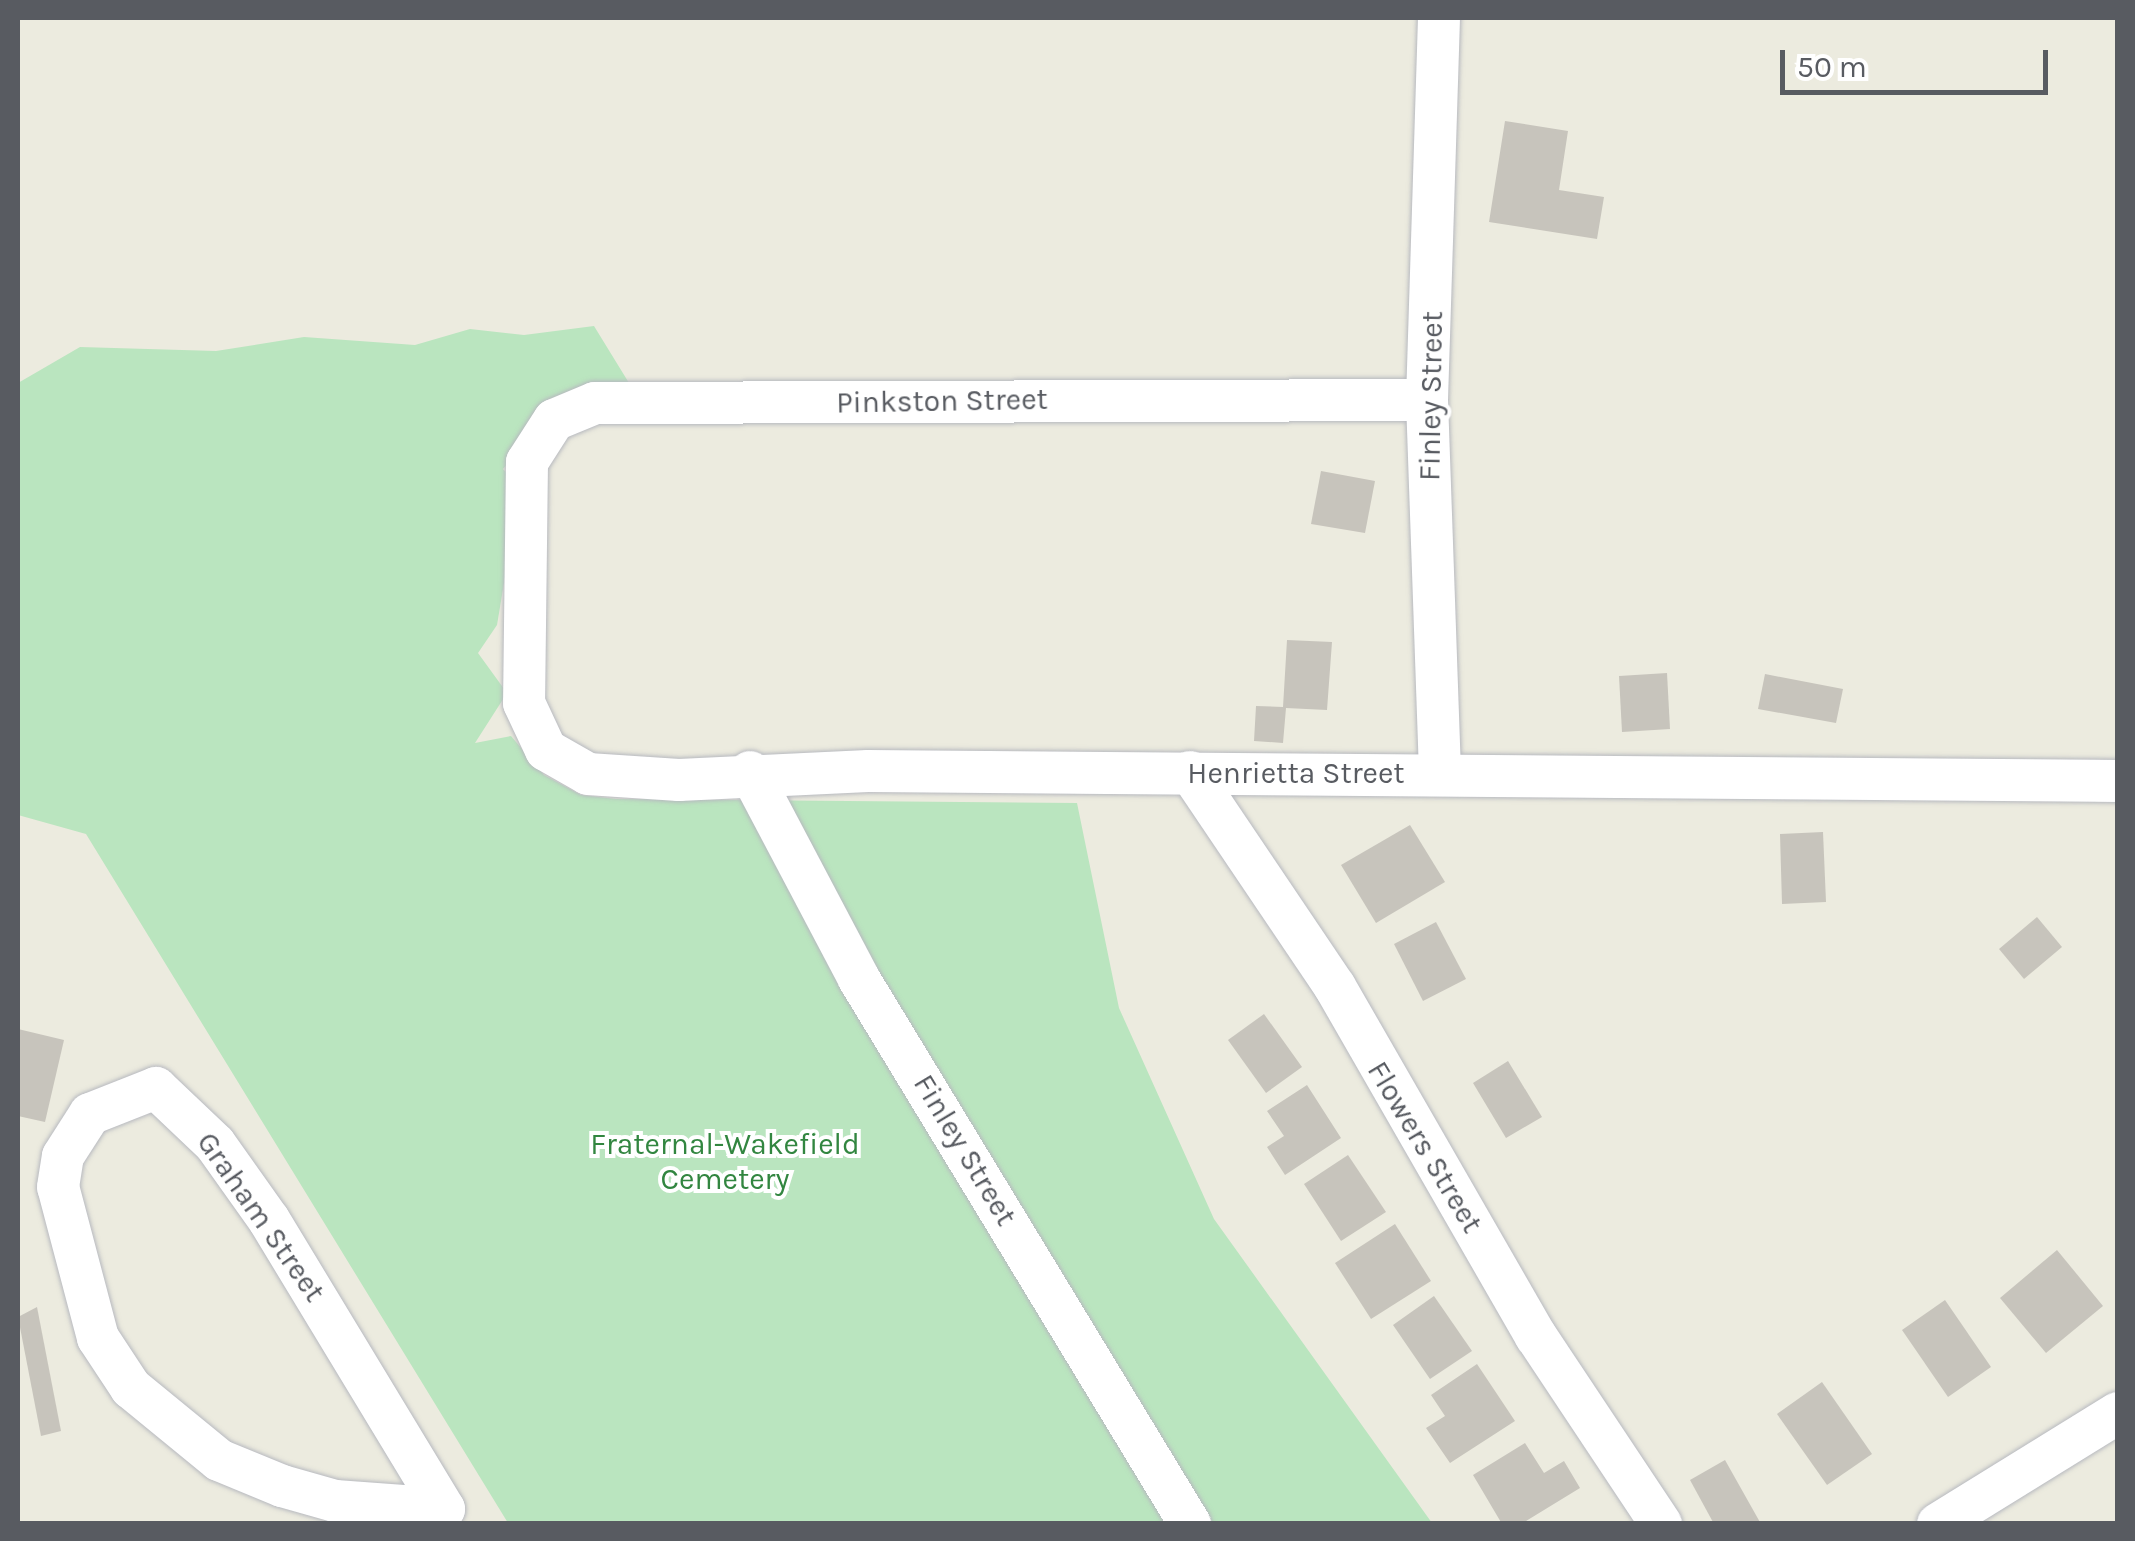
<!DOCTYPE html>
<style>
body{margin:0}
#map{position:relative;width:2135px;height:1541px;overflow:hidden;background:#ecebdf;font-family:Karla,sans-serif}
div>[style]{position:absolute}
.green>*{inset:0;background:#bae5bf}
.building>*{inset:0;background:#c7c4bc}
.roads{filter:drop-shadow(0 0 2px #b7b9bf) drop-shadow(0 0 2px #b7b9bf)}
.street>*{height:42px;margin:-21px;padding:0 21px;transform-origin:21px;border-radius:21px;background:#fff}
span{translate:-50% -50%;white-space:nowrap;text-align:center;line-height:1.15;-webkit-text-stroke:8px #fff;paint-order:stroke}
.street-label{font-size:30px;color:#585b61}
.park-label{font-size:30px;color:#328640}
.frame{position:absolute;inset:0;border:20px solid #585b61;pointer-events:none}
.scale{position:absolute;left:1780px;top:50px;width:268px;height:45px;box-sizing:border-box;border:5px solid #585b61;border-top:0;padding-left:12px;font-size:30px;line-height:35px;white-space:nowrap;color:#585b61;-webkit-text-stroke:8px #fff;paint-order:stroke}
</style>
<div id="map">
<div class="green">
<i style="clip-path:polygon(594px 326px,629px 383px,558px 404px,503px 469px,536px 506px,506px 571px,497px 625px,478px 653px,507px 693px,475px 743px,511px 736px,544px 775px,581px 795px,616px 799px,1077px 803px,1119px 1008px,1214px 1219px,1432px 1523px,508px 1523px,86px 834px,18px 815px,18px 383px,80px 347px,216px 351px,304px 337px,415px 345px,470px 329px,524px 335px)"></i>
</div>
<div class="building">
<i style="clip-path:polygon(1505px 121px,1568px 131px,1559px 190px,1604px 197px,1597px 239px,1489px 222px)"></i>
<i style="clip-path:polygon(1321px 471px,1375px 481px,1365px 533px,1311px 524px)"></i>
<i style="clip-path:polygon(1287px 640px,1332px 642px,1327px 710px,1286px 708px,1283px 743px,1254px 741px,1256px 706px,1283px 707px)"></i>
<i style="clip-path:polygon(1667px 673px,1670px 729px,1622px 732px,1619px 676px)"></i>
<i style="clip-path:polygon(1765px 674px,1843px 689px,1836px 723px,1758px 709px)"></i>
<i style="clip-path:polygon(1410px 825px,1445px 882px,1376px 923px,1341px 865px)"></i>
<i style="clip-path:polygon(1823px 832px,1826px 902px,1782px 904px,1780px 834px)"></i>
<i style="clip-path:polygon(2037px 917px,2062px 947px,2024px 979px,1999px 949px)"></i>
<i style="clip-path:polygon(1436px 922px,1466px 979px,1423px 1001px,1394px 944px)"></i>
<i style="clip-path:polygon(1264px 1014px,1302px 1067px,1266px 1093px,1228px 1040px)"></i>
<i style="clip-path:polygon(18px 1029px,64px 1040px,45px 1122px,18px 1116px)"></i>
<i style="clip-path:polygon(1508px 1061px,1542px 1117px,1506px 1138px,1473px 1083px)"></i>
<i style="clip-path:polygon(1307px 1085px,1341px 1138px,1285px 1175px,1267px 1147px,1284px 1136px,1267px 1111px)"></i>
<i style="clip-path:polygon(1348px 1155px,1386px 1212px,1341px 1241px,1304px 1184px)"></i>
<i style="clip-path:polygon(1395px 1224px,1431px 1281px,1371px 1319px,1335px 1263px)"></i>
<i style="clip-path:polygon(2057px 1250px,2103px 1306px,2046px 1353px,2000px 1298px)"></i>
<i style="clip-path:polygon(1434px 1296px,1472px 1351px,1430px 1379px,1393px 1325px)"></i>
<i style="clip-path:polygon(1945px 1300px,1991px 1367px,1948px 1397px,1902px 1330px)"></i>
<i style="clip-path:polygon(37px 1307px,61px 1431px,41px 1436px,18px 1317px)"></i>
<i style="clip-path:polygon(1477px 1364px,1515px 1421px,1450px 1463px,1426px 1428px,1445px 1416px,1431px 1395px)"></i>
<i style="clip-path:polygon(1822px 1382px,1872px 1454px,1827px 1485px,1777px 1414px)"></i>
<i style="clip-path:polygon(1525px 1443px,1544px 1473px,1564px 1461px,1580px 1488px,1521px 1524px,1502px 1524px,1473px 1475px)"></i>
<i style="clip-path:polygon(1725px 1460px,1761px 1524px,1714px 1524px,1690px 1480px)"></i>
</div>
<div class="roads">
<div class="street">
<i style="left:1439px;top:18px;width:382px;rotate:91.8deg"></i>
<i style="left:1427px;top:400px;width:373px;rotate:88deg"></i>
<i style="left:1427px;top:400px;width:832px;rotate:179.79deg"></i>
<i style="left:595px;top:403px;width:44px;rotate:157.5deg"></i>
<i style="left:554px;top:420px;width:50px;rotate:122.7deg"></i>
<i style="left:527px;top:462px;width:241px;rotate:90.7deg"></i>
<i style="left:524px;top:703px;width:52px;rotate:64.9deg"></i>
<i style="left:546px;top:750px;width:48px;rotate:29.7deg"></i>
<i style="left:588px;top:774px;width:91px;rotate:3.8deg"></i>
<i style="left:679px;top:780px;width:189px;rotate:-2.7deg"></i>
<i style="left:868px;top:771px;width:1250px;rotate:0.46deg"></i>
<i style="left:750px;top:772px;width:234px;rotate:62.2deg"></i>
<i style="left:859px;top:979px;width:638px;rotate:58.73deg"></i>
<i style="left:1190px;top:772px;width:259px;rotate:56deg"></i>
<i style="left:1335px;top:987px;width:403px;rotate:60.1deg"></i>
<i style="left:1536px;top:1336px;width:226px;rotate:56.4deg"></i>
<i style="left:156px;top:1088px;width:81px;rotate:43.5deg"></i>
<i style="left:215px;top:1144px;width:93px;rotate:54.6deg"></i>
<i style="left:269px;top:1220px;width:338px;rotate:58.8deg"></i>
<i style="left:444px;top:1509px;width:109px;rotate:-175.8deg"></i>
<i style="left:335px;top:1501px;width:55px;rotate:-164.2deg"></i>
<i style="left:282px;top:1486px;width:68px;rotate:-157.6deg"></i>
<i style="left:219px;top:1460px;width:114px;rotate:-140.7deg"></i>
<i style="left:131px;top:1388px;width:60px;rotate:-123.4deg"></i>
<i style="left:98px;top:1338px;width:156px;rotate:-104.8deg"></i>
<i style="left:58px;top:1187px;width:31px;rotate:-81deg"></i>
<i style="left:63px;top:1156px;width:50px;rotate:-57.3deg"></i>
<i style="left:90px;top:1114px;width:71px;rotate:-21.5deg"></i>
<i style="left:1938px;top:1524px;width:211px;rotate:-31.7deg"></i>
</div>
</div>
<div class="street-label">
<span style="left:1431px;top:396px;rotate:-89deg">Finley Street</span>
<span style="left:942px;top:401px;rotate:-1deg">Pinkston Street</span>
<span style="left:1296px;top:773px">Henrietta Street</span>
<span style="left:1425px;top:1147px;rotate:59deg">Flowers Street</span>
<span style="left:965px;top:1150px;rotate:59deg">Finley Street</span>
<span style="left:261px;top:1217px;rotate:55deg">Graham Street</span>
</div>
<div class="park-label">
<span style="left:725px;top:1161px">Fraternal-Wakefield<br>Cemetery</span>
</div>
<div class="frame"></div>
<div class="scale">50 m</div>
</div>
